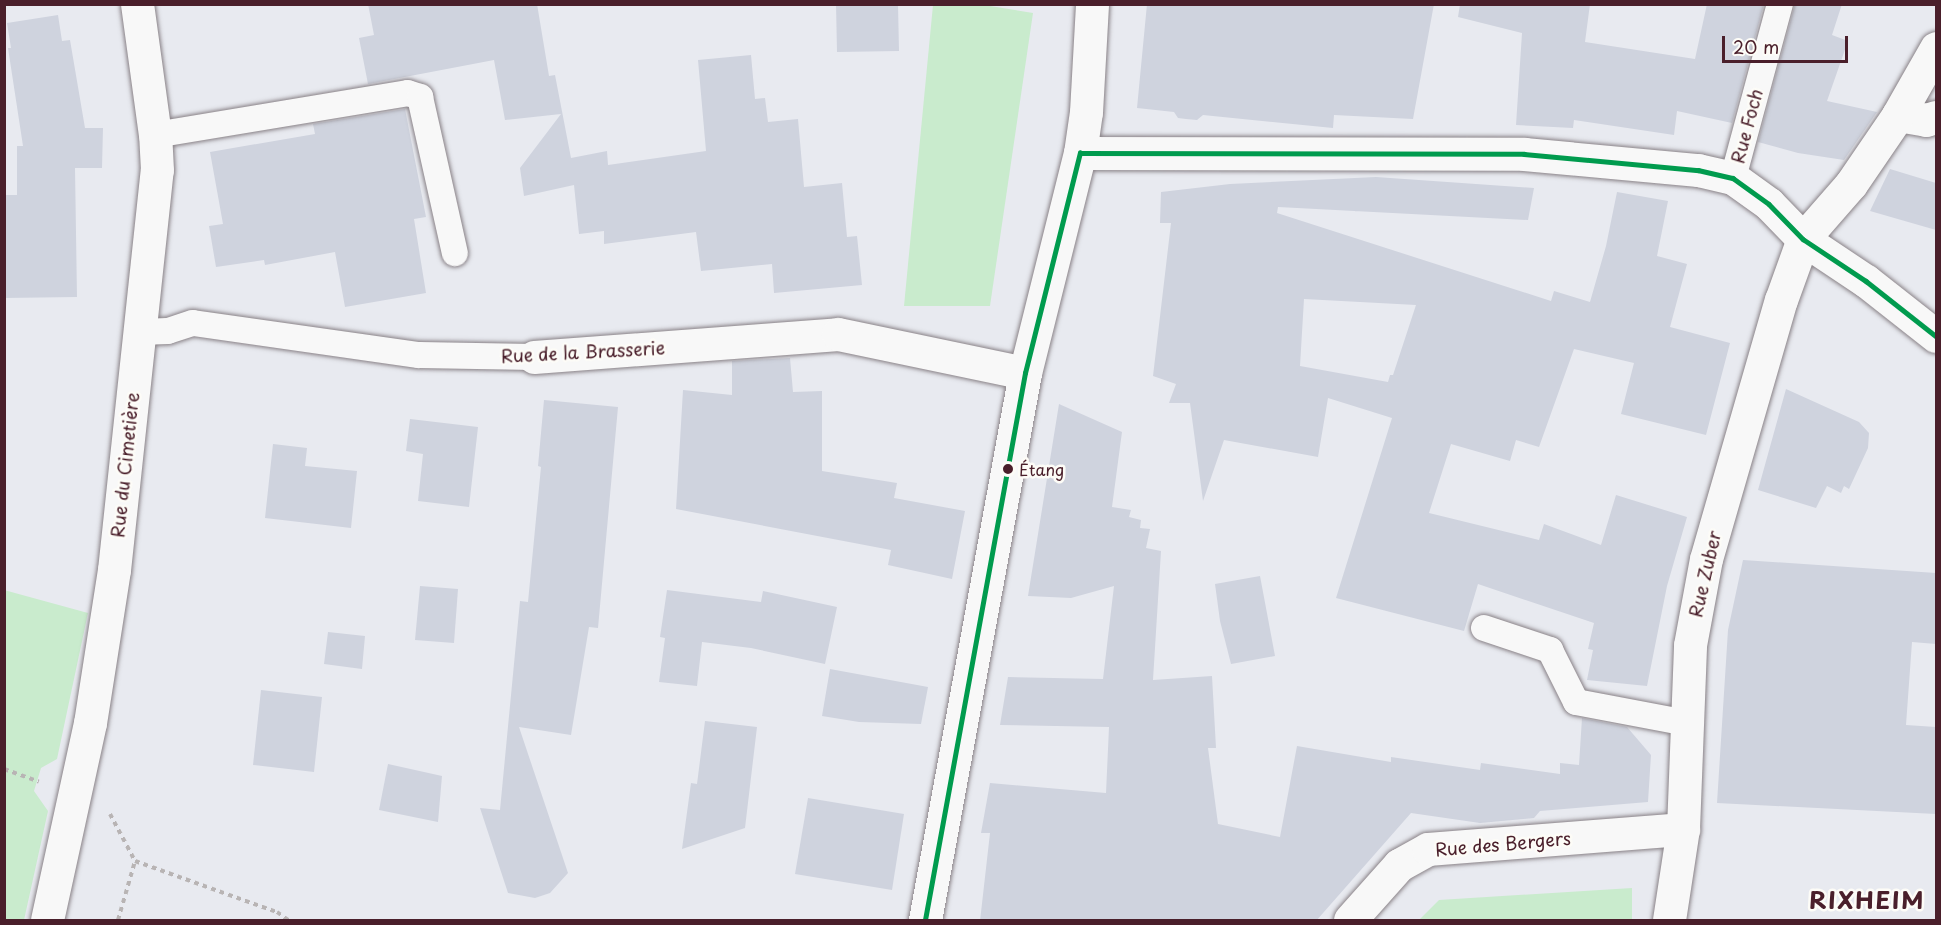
<!DOCTYPE html>
<meta charset="utf-8">
<style>
body{margin:0}
#map{position:relative;width:1941px;height:925px;overflow:hidden;background:#e8eaf0;font-family:"Playpen Sans",sans-serif}
div>[style]{position:absolute}
.green>*{inset:0;background:#c9ebcd}
.building>*{inset:0;background:#cfd3de}
.path>*{height:4px;margin-top:-2px;transform-origin:0;background:repeating-linear-gradient(90deg,#b8b4b4 0 4.5px,transparent 0 9px)}
.roads{filter:drop-shadow(0 0 2px #898287) drop-shadow(0 0 2px #898287)}
.lane>*{height:26px;margin:-13px;padding:0 13px;transform-origin:13px;border-radius:13px;background:#f8f8f8}
.street>*{height:33px;margin:-16.5px;padding:0 16.5px;transform-origin:16.5px;border-radius:16.5px;background:#f8f8f8}
.bus-1>*{height:4.5px;margin:-2.25px;padding:0 2.25px;transform-origin:2.25px;border-radius:2.25px;background:#009b4e}
.dots>*{width:16px;height:16px;translate:-50% -50%;box-sizing:border-box;border:3px solid #fdfcf7;border-radius:50%}
span{translate:-50% -50%;white-space:nowrap;text-align:center;line-height:1.15;-webkit-text-stroke:5px #fdfcf7;paint-order:stroke}
.bus-label{font-size:16px;color:#4a1f2b}
.left{translate:0 -50%;text-align:left}
.street-label{font-size:18px;color:#4a1f2b}
.district-label{font-size:24px;color:#4a1f2b;font-weight:700;letter-spacing:1.5px}
.frame{position:absolute;inset:0;border:6px solid #4a1f2b;pointer-events:none}
.scale{position:absolute;left:1722px;top:36px;width:126px;height:27px;box-sizing:border-box;border:3px solid #4a1f2b;border-top:0;padding-left:8px;font-size:18px;line-height:21px;white-space:nowrap;color:#4a1f2b;-webkit-text-stroke:4px #fdfcf7;paint-order:stroke}
</style>
<div id="map">
<div class="green">
<i style="clip-path:polygon(933px 5px,984px 5px,1033px 13px,990px 306px,904px 306px)"></i>
<i style="clip-path:polygon(4px 590px,88px 613px,57px 759px,41px 768px,34px 791px,48px 811px,24px 920px,5px 920px)"></i>
<i style="clip-path:polygon(1632px 888px,1632px 920px,1419px 920px,1439px 900px)"></i>
</div>
<div class="building">
<i style="clip-path:polygon(368px 4px,537px 4px,549px 76px,555px 75px,571px 158px,607px 151px,608px 165px,706px 151px,698px 60px,751px 55px,755px 99px,765px 98px,768px 122px,798px 119px,804px 187px,842px 183px,847px 237px,857px 236px,862px 285px,774px 293px,772px 264px,701px 271px,696px 232px,604px 244px,604px 231px,579px 234px,574px 185px,524px 196px,520px 168px,561px 114px,505px 120px,494px 60px,368px 84px,359px 38px,374px 35px)"></i>
<i style="clip-path:polygon(836px 4px,898px 4px,899px 51px,837px 52px)"></i>
<i style="clip-path:polygon(1147px 4px,1434px 4px,1413px 119px,1334px 115px,1333px 128px,1203px 115px,1197px 120px,1186px 119px,1178px 118px,1174px 112px,1137px 108px)"></i>
<i style="clip-path:polygon(1460px 4px,1590px 4px,1585px 42px,1695px 59px,1707px 4px,1764px 4px,1732px 123px,1677px 111px,1674px 135px,1574px 120px,1573px 128px,1516px 125px,1522px 33px,1458px 17px)"></i>
<i style="clip-path:polygon(1795px 4px,1842px 4px,1832px 35px,1848px 41px,1827px 101px,1877px 112px,1844px 160px,1798px 153px,1758px 142px)"></i>
<i style="clip-path:polygon(58px 15px,62px 41px,70px 40px,85px 128px,103px 128px,102px 168px,75px 168px,77px 297px,4px 298px,4px 195px,17px 195px,17px 146px,23px 146px,8px 48px,11px 48px,7px 23px)"></i>
<i style="clip-path:polygon(405px 109px,426px 217px,414px 219px,426px 293px,345px 307px,335px 252px,265px 265px,264px 260px,216px 267px,209px 226px,223px 224px,210px 152px,315px 134px,313px 124px)"></i>
<i style="clip-path:polygon(1890px 169px,1936px 183px,1936px 230px,1870px 211px)"></i>
<i style="clip-path:polygon(evenodd,1376px 177px,1534px 188px,1528px 220px,1278px 207px,1277px 213px,1551px 301px,1554px 291px,1590px 302px,1606px 246px,1617px 192px,1668px 201px,1657px 256px,1687px 264px,1670px 327px,1730px 343px,1706px 435px,1621px 414px,1634px 363px,1574px 349px,1539px 447px,1516px 440px,1510px 461px,1451px 444px,1429px 513px,1539px 540px,1544px 524px,1601px 545px,1616px 495px,1687px 517px,1667px 586px,1647px 686px,1587px 680px,1593px 650px,1588px 649px,1594px 623px,1478px 584px,1464px 631px,1336px 598px,1392px 418px,1328px 398px,1318px 457px,1224px 440px,1203px 501px,1190px 403px,1169px 403px,1176px 384px,1153px 376px,1171px 223px,1160px 223px,1161px 192px,1230px 184px,1376px 177px,1304px 299px,1416px 305px,1393px 375px,1390px 375px,1388px 382px,1300px 366px,1304px 299px)"></i>
<i style="clip-path:polygon(790px 358px,793px 392px,822px 391px,822px 471px,897px 483px,894px 498px,965px 511px,952px 579px,888px 565px,891px 550px,676px 509px,683px 390px,732px 395px,732px 361px)"></i>
<i style="clip-path:polygon(1786px 389px,1859px 422px,1869px 433px,1868px 448px,1849px 489px,1844px 486px,1841px 493px,1827px 486px,1816px 508px,1758px 490px)"></i>
<i style="clip-path:polygon(544px 400px,618px 407px,598px 628px,589px 627px,571px 735px,519px 727px,568px 873px,550px 893px,535px 898px,508px 893px,480px 808px,500px 810px,520px 601px,528px 602px,541px 467px,538px 466px)"></i>
<i style="clip-path:polygon(1059px 404px,1122px 432px,1112px 507px,1131px 510px,1129px 517px,1141px 520px,1140px 528px,1150px 529px,1146px 548px,1161px 551px,1153px 680px,1212px 676px,1216px 748px,1208px 748px,1218px 824px,1280px 837px,1297px 746px,1391px 762px,1391px 757px,1480px 770px,1481px 763px,1560px 774px,1560px 763px,1579px 765px,1582px 718px,1627px 727px,1651px 755px,1648px 802px,1540px 811px,1534px 818px,1480px 823px,1411px 813px,1316px 921px,980px 921px,990px 833px,981px 833px,990px 783px,1106px 793px,1109px 727px,1000px 725px,1008px 677px,1103px 679px,1114px 586px,1071px 598px,1028px 596px)"></i>
<i style="clip-path:polygon(410px 419px,478px 427px,469px 507px,418px 501px,423px 454px,406px 451px)"></i>
<i style="clip-path:polygon(273px 444px,307px 448px,305px 466px,357px 471px,351px 528px,265px 518px)"></i>
<i style="clip-path:polygon(1743px 560px,1936px 573px,1936px 644px,1912px 642px,1906px 725px,1936px 727px,1936px 814px,1717px 803px,1728px 630px)"></i>
<i style="clip-path:polygon(1260px 576px,1275px 656px,1231px 664px,1220px 621px,1215px 584px)"></i>
<i style="clip-path:polygon(420px 586px,458px 589px,454px 643px,415px 640px)"></i>
<i style="clip-path:polygon(667px 590px,761px 602px,763px 591px,837px 607px,825px 664px,751px 648px,702px 642px,697px 686px,659px 682px,665px 638px,660px 637px)"></i>
<i style="clip-path:polygon(328px 632px,365px 636px,362px 669px,324px 664px)"></i>
<i style="clip-path:polygon(830px 669px,928px 687px,921px 724px,859px 722px,822px 716px)"></i>
<i style="clip-path:polygon(261px 690px,322px 697px,314px 772px,253px 765px)"></i>
<i style="clip-path:polygon(705px 721px,757px 727px,745px 828px,682px 849px,691px 783px,697px 784px)"></i>
<i style="clip-path:polygon(388px 764px,442px 776px,438px 822px,379px 810px)"></i>
<i style="clip-path:polygon(808px 798px,904px 814px,892px 890px,795px 874px)"></i>
</div>
<div class="path">
<i style="left:4px;top:769px;width:37px;rotate:20deg"></i>
<i style="left:110px;top:814px;width:53px;rotate:62deg"></i>
<i style="left:135px;top:861px;width:151px;rotate:19.8deg"></i>
<i style="left:277px;top:912px;width:14px;rotate:36deg"></i>
<i style="left:118px;top:920px;width:61px;rotate:-73.9deg"></i>
</div>
<div class="roads">
<div class="lane">
<i style="left:155px;top:135px;width:256px;rotate:-9.4deg"></i>
<i style="left:408px;top:93px;width:13px;rotate:18deg"></i>
<i style="left:420px;top:97px;width:160px;rotate:77.4deg"></i>
<i style="left:1733px;top:178px;width:180px;rotate:-74.9deg"></i>
<i style="left:139px;top:332px;width:29px;rotate:-2deg"></i>
<i style="left:168px;top:331px;width:26px;rotate:-18deg"></i>
<i style="left:193px;top:323px;width:228px;rotate:8.1deg"></i>
<i style="left:419px;top:355px;width:115px;rotate:1deg"></i>
<i style="left:1484px;top:628px;width:70px;rotate:18.4deg"></i>
<i style="left:1550px;top:650px;width:58px;rotate:63.4deg"></i>
<i style="left:1576px;top:702px;width:113px;rotate:10.7deg"></i>
</div>
<div class="street">
<i style="left:1898px;top:115px;width:28px;rotate:10deg"></i>
<i style="left:1926px;top:120px;width:10px;rotate:-17deg"></i>
<i style="left:1080px;top:153px;width:444px;rotate:0.1deg"></i>
<i style="left:1524px;top:154px;width:175px;rotate:5.3deg"></i>
<i style="left:1698px;top:170px;width:36px;rotate:13deg"></i>
<i style="left:1733px;top:178px;width:44px;rotate:35.8deg"></i>
<i style="left:1769px;top:204px;width:49px;rotate:45.8deg"></i>
<i style="left:1803px;top:239px;width:76px;rotate:33.7deg"></i>
<i style="left:1866px;top:281px;width:89px;rotate:38.2deg"></i>
<i style="left:534px;top:357px;width:305px;rotate:-4.3deg"></i>
<i style="left:838px;top:334px;width:191px;rotate:11.8deg"></i>
<i style="left:47px;top:920px;width:202px;rotate:-77.7deg"></i>
<i style="left:90px;top:723px;width:155px;rotate:-81.1deg"></i>
<i style="left:114px;top:570px;width:402px;rotate:-83.9deg"></i>
<i style="left:157px;top:170px;width:35px;rotate:-93deg"></i>
<i style="left:155px;top:135px;width:132px;rotate:-97.8deg"></i>
<i style="left:925px;top:920px;width:556px;rotate:-79.64deg"></i>
<i style="left:1025px;top:373px;width:227px;rotate:-76deg"></i>
<i style="left:1080px;top:153px;width:41px;rotate:-81.7deg"></i>
<i style="left:1086px;top:112px;width:108px;rotate:-86.8deg"></i>
<i style="left:1350px;top:920px;width:74px;rotate:-48.3deg"></i>
<i style="left:1399px;top:865px;width:33px;rotate:-29deg"></i>
<i style="left:1428px;top:849px;width:256px;rotate:-4.5deg"></i>
<i style="left:1669px;top:920px;width:92px;rotate:-81.3deg"></i>
<i style="left:1683px;top:829px;width:184px;rotate:-87.8deg"></i>
<i style="left:1690px;top:645px;width:87px;rotate:-79.5deg"></i>
<i style="left:1706px;top:559px;width:270px;rotate:-73.9deg"></i>
<i style="left:1781px;top:300px;width:65px;rotate:-70.2deg"></i>
<i style="left:1803px;top:239px;width:73px;rotate:-48.9deg"></i>
<i style="left:1851px;top:184px;width:83px;rotate:-55.7deg"></i>
<i style="left:1898px;top:115px;width:77px;rotate:-60.4deg"></i>
</div>
</div>
<div class="bus-1">
<i style="left:925px;top:920px;width:556px;rotate:-79.64deg"></i>
<i style="left:1025px;top:373px;width:227px;rotate:-76deg"></i>
<i style="left:1080px;top:153px;width:444px;rotate:0.1deg"></i>
<i style="left:1524px;top:154px;width:175px;rotate:5.3deg"></i>
<i style="left:1698px;top:170px;width:36px;rotate:13deg"></i>
<i style="left:1733px;top:178px;width:44px;rotate:35.8deg"></i>
<i style="left:1769px;top:204px;width:49px;rotate:45.8deg"></i>
<i style="left:1803px;top:239px;width:76px;rotate:33.7deg"></i>
<i style="left:1866px;top:281px;width:89px;rotate:38.2deg"></i>
</div>
<div class="dots">
<i style="left:1008px;top:469px;background:#4a1f2b"></i>
</div>
<div class="bus-label">
<span class="left" style="left:1019px;top:469px">Étang</span>
</div>
<div class="street-label">
<span style="left:1747px;top:126px;rotate:-75deg">Rue Foch</span>
<span style="left:583px;top:352px;rotate:-3deg">Rue de la Brasserie</span>
<span style="left:125px;top:465px;rotate:-84deg">Rue du Cimetière</span>
<span style="left:1705px;top:574px;rotate:-77deg">Rue Zuber</span>
<span style="left:1503px;top:844px;rotate:-5deg">Rue des Bergers</span>
</div>
<div class="district-label">
<span style="left:1867px;top:900px">RIXHEIM</span>
</div>
<div class="frame"></div>
<div class="scale">20 m</div>
</div>
